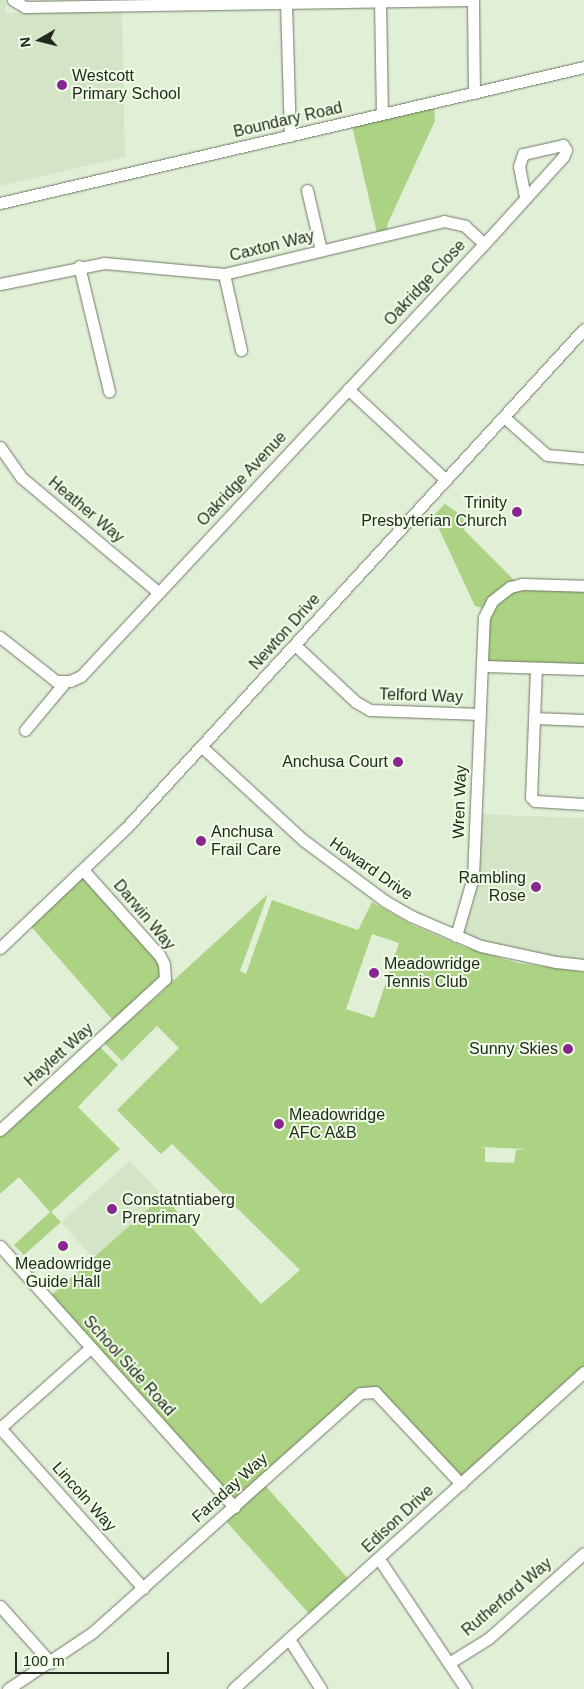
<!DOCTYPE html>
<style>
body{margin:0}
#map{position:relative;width:584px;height:1689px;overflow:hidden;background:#e2efd7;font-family:Helvetica,sans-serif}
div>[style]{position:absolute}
.built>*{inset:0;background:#d4e5c7}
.green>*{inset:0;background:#acd384}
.roads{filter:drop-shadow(0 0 1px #6d7864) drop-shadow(0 0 1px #6d7864)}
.minor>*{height:11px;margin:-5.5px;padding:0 5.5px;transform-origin:5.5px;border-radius:5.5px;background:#fff}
.dots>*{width:14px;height:14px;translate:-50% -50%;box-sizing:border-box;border:2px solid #f0fde5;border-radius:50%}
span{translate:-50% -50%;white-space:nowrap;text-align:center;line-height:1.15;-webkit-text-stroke:4px #f0fde5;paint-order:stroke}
.poi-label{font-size:16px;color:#242920}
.left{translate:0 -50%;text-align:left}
.right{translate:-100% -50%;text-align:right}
.street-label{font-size:16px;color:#242920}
.north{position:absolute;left:15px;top:15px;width:50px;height:50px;-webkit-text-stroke:4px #f0fde5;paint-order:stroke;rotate:262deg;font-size:14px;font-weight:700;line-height:20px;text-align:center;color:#242920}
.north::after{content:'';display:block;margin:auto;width:18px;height:22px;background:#242920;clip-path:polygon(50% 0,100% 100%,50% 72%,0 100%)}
.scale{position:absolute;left:15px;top:1652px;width:154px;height:22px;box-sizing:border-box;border:2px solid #242920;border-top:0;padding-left:6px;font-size:15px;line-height:18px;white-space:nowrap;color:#242920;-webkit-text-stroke:4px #f0fde5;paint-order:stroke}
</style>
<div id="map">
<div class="built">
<i style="clip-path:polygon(0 0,6px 0,6px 13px,122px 11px,125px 157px,0 186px)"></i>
<i style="clip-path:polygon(476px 814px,584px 818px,584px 965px,456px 936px,468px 903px)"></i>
<i style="clip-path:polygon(130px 1161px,163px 1196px,93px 1258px,61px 1222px)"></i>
</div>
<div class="green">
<i style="clip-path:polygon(434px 108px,435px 121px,387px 225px,388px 230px,377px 233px,352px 126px)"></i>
<i style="clip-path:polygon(445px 504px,468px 520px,464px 530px,515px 581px,483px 608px,475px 606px,433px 516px)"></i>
<i style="clip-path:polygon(584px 586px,584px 669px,482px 666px,484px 617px,510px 587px)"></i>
<i style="clip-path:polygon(84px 871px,165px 970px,117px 1025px,28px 923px)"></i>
<i style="clip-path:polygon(evenodd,268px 894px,240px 971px,246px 974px,272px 900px,358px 930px,372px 902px,414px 926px,464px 947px,518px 963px,584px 972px,584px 1372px,461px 1484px,371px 1391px,262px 1482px,352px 1583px,313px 1618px,223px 1518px,234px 1507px,47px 1299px,163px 1196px,261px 1304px,300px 1270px,172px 1144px,161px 1154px,117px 1110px,179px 1048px,157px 1026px,122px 1061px,104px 1043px,164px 990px,170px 978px,174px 980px,268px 894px,372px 934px,399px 943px,374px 1018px,346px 1009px,372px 934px,268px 894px,479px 1147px,527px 1149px,528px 1149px,516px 1150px,514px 1163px,485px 1162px,485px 1148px,479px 1147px)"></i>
<i style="clip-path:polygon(100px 1047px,118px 1065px,78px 1107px,120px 1149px,51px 1212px,61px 1222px,24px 1255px,14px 1245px,50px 1212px,19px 1177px,0 1194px,0 1137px)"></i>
</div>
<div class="roads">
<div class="minor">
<i style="left:13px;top:0;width:14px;rotate:30deg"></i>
<i style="left:25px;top:7px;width:446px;rotate:-0.9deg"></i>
<i style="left:473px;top:0;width:93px;rotate:89.4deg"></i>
<i style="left:380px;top:1px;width:113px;rotate:89deg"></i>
<i style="left:286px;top:3px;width:133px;rotate:88.3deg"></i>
<i style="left:307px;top:190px;width:62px;rotate:76.9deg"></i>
<i style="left:0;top:203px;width:600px;rotate:-13.11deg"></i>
<i style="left:79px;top:266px;width:129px;rotate:76.5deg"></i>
<i style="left:224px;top:274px;width:78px;rotate:77.4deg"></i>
<i style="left:0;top:284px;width:106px;rotate:-11.4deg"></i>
<i style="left:104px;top:263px;width:121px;rotate:5.2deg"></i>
<i style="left:224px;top:274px;width:226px;rotate:-13.5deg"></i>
<i style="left:444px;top:221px;width:22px;rotate:13deg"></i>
<i style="left:465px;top:226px;width:26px;rotate:43deg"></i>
<i style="left:348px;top:389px;width:132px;rotate:42.9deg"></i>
<i style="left:504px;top:417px;width:57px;rotate:41.5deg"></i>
<i style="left:547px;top:455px;width:37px;rotate:5deg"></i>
<i style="left:0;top:447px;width:38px;rotate:55deg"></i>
<i style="left:22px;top:478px;width:177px;rotate:40deg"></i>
<i style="left:0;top:637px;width:71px;rotate:38.2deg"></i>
<i style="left:56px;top:681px;width:14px"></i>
<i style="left:70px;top:681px;width:12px;rotate:-24deg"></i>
<i style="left:81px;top:676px;width:591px;rotate:-46.99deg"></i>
<i style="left:484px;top:244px;width:118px;rotate:-47.8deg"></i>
<i style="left:563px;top:157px;width:8px;rotate:-67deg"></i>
<i style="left:566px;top:150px;width:6px;rotate:-121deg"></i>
<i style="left:563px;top:145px;width:41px;rotate:167.3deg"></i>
<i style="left:523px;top:154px;width:13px;rotate:108deg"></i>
<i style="left:519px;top:166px;width:33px;rotate:79deg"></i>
<i style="left:295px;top:645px;width:83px;rotate:43.1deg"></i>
<i style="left:356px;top:702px;width:16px;rotate:30deg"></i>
<i style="left:370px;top:710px;width:110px;rotate:2.1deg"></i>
<i style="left:482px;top:666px;width:102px;rotate:1.7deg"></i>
<i style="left:536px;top:668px;width:129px;rotate:92.2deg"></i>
<i style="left:531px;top:797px;width:6px;rotate:45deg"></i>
<i style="left:535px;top:801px;width:49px;rotate:3.5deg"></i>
<i style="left:534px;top:718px;width:50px;rotate:2.3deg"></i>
<i style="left:25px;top:730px;width:62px;rotate:-50.2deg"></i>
<i style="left:202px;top:747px;width:137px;rotate:42.6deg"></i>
<i style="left:303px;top:840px;width:102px;rotate:36.6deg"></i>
<i style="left:385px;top:901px;width:30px;rotate:30deg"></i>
<i style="left:411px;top:916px;width:76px;rotate:23.2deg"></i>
<i style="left:481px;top:946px;width:77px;rotate:12deg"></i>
<i style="left:556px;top:962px;width:28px;rotate:6deg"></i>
<i style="left:456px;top:936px;width:61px;rotate:-73.9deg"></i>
<i style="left:473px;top:877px;width:260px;rotate:-87.6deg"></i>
<i style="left:484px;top:617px;width:18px;rotate:-63deg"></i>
<i style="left:492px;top:601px;width:23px;rotate:-38deg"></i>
<i style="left:510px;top:587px;width:12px;rotate:-14deg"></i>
<i style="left:522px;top:584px;width:62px;rotate:1.8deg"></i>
<i style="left:0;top:948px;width:175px;rotate:-43.6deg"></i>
<i style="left:127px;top:827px;width:676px;rotate:-47.46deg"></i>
<i style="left:0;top:1130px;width:224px;rotate:-42.5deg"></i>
<i style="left:165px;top:979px;width:15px;rotate:-94deg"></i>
<i style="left:164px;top:964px;width:9px;rotate:-117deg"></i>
<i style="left:160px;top:956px;width:114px;rotate:-131.8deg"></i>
<i style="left:0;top:1246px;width:351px;rotate:48.1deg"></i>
<i style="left:0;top:1428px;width:215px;rotate:48.2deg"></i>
<i style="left:0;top:1428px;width:120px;rotate:-41.6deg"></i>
<i style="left:379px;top:1559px;width:156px;rotate:56.2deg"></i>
<i style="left:0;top:1606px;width:76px;rotate:48.2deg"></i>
<i style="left:289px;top:1639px;width:59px;rotate:57.4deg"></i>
<i style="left:449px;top:1663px;width:47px;rotate:-32deg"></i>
<i style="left:489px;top:1638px;width:127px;rotate:-41.8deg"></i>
<i style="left:8px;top:1689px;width:102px;rotate:-33.8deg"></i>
<i style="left:93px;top:1632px;width:358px;rotate:-41.8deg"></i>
<i style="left:360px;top:1393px;width:15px;rotate:-4deg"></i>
<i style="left:375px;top:1392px;width:126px;rotate:46.9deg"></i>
<i style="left:233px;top:1689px;width:473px;rotate:-42.1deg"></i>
</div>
</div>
<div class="dots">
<i style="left:62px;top:85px;background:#882790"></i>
<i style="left:517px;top:512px;background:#882790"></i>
<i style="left:398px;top:762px;background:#882790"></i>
<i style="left:201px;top:841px;background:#882790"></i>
<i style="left:536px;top:887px;background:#882790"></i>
<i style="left:374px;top:973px;background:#882790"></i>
<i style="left:568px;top:1049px;background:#882790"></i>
<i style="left:279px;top:1124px;background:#882790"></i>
<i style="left:112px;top:1209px;background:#882790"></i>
<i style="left:63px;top:1246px;background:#882790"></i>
</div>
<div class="poi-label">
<span class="left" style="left:72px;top:85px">Westcott<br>Primary School</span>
<span class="right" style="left:507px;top:512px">Trinity<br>Presbyterian Church</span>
<span class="right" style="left:388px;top:762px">Anchusa Court</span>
<span class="left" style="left:211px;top:841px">Anchusa<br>Frail Care</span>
<span class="right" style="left:526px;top:887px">Rambling<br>Rose</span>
<span class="left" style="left:384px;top:973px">Meadowridge<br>Tennis Club</span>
<span class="right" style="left:558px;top:1049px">Sunny Skies</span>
<span class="left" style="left:289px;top:1124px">Meadowridge<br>AFC A&amp;B</span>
<span class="left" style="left:122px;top:1209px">Constatntiaberg<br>Preprimary</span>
<span style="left:63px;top:1273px">Meadowridge<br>Guide Hall</span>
</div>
<div class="street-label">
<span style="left:288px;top:120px;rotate:-13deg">Boundary Road</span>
<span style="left:272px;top:246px;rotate:-14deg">Caxton Way</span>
<span style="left:425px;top:283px;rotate:-47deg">Oakridge Close</span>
<span style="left:242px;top:479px;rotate:-47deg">Oakridge Avenue</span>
<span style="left:86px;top:510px;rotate:40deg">Heather Way</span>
<span style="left:285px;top:632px;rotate:-48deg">Newton Drive</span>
<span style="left:421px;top:696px;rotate:2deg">Telford Way</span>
<span style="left:460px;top:802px;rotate:-88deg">Wren Way</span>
<span style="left:371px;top:869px;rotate:35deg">Howard Drive</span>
<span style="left:144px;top:915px;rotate:50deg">Darwin Way</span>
<span style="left:59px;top:1055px;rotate:-42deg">Haylett Way</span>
<span style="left:129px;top:1366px;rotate:48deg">School Side Road</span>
<span style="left:230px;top:1488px;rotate:-42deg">Faraday Way</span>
<span style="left:84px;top:1497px;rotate:48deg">Lincoln Way</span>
<span style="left:398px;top:1519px;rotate:-43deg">Edison Drive</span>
<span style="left:507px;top:1597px;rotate:-40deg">Rutherford Way</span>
</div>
<div class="north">N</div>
<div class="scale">100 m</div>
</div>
